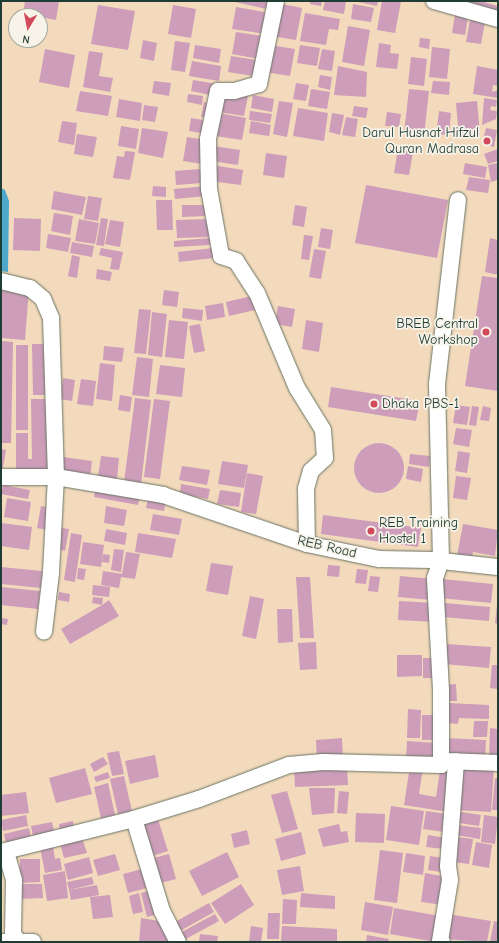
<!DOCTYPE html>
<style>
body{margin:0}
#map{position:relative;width:499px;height:943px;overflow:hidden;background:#f3dabc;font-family:"Comic Neue",sans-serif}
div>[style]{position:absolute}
.water>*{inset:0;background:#4ea8cc}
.building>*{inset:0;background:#cd9dba}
.round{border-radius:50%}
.roads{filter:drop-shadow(0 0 1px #697464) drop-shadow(0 0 1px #697464)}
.street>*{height:16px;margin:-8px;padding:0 8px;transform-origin:8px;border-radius:8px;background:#fff}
.dots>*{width:11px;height:11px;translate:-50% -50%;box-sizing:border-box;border:2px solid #f7f3e8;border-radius:50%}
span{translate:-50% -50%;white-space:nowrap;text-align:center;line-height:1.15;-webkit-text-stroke:3.5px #f7f3e8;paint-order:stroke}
.poi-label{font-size:14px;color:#1f3d34}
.right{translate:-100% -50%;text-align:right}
.left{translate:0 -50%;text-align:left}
.street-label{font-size:14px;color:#1f3d34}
.frame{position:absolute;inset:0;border:2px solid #1f3d34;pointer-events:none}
.north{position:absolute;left:8px;top:8px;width:40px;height:40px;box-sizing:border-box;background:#f7f3e8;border:1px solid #a1aaa0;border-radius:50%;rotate:190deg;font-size:11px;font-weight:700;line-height:16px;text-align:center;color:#1f3d34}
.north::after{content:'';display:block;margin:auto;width:14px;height:18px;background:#d1495b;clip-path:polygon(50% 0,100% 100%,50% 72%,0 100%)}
</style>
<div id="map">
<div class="water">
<i style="clip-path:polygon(1px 188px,5px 190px,9px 201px,8px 272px,1px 271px)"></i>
</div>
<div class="building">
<i style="clip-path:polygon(25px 1px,59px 1px,56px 20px,23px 14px)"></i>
<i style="clip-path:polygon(231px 1px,273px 1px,271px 10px)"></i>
<i style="clip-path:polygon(310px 1px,322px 1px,321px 6px,310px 4px)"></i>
<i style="clip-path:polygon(325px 1px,346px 1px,344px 14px,323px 10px)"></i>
<i style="clip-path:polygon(354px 1px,378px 1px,377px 6px)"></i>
<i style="clip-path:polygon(382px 1px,401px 1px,395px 33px,377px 30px)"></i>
<i style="clip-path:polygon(464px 1px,480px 1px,498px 6px,498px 16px,462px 6px)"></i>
<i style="clip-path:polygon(277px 3px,302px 8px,296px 40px,271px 36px)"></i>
<i style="clip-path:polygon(353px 4px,374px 8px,371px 22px,351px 19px)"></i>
<i style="clip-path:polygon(98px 5px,135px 11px,128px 50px,91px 44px)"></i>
<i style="clip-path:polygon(173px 5px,196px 9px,191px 38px,168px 34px)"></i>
<i style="clip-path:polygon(236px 7px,270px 13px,266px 34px,232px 29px)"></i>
<i style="clip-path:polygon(305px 13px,340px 19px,338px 30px,329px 29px,326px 45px,300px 41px)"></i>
<i style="clip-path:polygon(455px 15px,468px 18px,465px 35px,452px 33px)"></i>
<i style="clip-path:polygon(470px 20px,485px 22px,481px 44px,466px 42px)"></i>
<i style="clip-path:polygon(348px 26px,370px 30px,364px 66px,342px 62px)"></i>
<i style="clip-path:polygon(236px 32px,263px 36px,259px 59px,232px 54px)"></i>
<i style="clip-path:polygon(420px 38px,430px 39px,429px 49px,419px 47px)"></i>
<i style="clip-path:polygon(143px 40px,157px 43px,154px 61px,140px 58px)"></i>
<i style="clip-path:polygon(175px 41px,190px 43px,185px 72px,171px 70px)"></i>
<i style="clip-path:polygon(379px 43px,391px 45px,390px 53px,399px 54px,397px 69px,376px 67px)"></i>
<i style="clip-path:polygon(195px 45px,221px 49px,219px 63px,193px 58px)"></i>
<i style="clip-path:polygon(270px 45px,295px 49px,290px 76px,265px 72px)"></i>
<i style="clip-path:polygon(300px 45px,320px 48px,317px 66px,297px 63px)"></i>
<i style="clip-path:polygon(432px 47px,450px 49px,447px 79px,429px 77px)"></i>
<i style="clip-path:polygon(45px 49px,75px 55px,69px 88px,39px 82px)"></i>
<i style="clip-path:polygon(322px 49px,335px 51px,332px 71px,318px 69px)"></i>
<i style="clip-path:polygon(89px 51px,103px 53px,99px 76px,113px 78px,110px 92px,83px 87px)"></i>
<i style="clip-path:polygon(231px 56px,256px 60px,253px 76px,228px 72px)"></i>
<i style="clip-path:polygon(411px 57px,427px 59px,424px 86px,408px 84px)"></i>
<i style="clip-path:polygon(192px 61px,221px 66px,219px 81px,189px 76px)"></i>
<i style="clip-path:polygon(338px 66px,367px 72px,366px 97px,334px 95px)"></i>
<i style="clip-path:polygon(477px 66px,498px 70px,498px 86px,493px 85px,492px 92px,498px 90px,498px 98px,473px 94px)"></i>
<i style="clip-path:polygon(320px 75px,332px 77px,330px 90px,318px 87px)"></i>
<i style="clip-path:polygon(193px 80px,217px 84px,215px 96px,191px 91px)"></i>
<i style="clip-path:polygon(154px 81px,171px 83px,169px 96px,152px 93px)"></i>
<i style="clip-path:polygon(433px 81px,450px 82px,449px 95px,431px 93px)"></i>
<i style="clip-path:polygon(296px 83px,309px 85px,306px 101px,293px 99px)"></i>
<i style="clip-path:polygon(311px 89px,330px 92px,327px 109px,308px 106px)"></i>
<i style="clip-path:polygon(409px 89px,429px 91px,424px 136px,404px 133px)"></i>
<i style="clip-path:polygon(80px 91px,112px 96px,108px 116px,76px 111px)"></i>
<i style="clip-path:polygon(221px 92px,248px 96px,244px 116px,218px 112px)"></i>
<i style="clip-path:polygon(188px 94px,203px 96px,202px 105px,187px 102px)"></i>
<i style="clip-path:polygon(253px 95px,274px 99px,272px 112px,251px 108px)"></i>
<i style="clip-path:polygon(484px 98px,497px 100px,496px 107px,491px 106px,490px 110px,497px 111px,496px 119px,482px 125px)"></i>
<i style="clip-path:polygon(119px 99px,142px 103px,140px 121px,116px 117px)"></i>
<i style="clip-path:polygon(279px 101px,293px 103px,287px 137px,273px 134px)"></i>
<i style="clip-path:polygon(477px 101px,480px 135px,459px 137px,456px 103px)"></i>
<i style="clip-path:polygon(204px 102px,211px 104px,209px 118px,201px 117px)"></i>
<i style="clip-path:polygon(144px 105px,158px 107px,155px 122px,142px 120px)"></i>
<i style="clip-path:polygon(354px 106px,368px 108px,366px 118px,352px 116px)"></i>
<i style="clip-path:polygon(298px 108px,328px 113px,324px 141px,293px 136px)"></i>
<i style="clip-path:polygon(250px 111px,272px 114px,270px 123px,249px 120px)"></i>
<i style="clip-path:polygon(439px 111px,451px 113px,449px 135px,436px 134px)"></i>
<i style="clip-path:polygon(387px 112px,401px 114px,399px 127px,385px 126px)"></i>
<i style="clip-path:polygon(218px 113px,246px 118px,242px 140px,215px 136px)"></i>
<i style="clip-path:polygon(332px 113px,344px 115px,340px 135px,329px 132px)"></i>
<i style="clip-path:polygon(346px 117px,358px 119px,355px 137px,342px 135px)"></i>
<i style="clip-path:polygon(191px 118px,209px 121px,207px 134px,189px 131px)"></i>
<i style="clip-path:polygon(62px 121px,77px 123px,74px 145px,58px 142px)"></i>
<i style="clip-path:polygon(251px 121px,271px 125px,269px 136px,249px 133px)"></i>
<i style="clip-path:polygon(121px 126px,139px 129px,136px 149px,118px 146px)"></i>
<i style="clip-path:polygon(142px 128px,168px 132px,163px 158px,138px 153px)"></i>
<i style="clip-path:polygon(486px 128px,497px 130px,494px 147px,482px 144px)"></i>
<i style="clip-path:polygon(77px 134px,97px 137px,93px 157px,74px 154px)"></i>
<i style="clip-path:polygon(187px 137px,206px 140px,202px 164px,183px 161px)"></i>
<i style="clip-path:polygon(213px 146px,240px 150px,238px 165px,211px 161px)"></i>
<i style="clip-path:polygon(398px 149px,413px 152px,409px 175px,394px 173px)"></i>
<i style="clip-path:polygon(498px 149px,498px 161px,488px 164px,484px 154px)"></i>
<i style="clip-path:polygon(125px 151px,135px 152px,130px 180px,113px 178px,117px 156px,124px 157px)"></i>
<i style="clip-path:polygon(266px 153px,287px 156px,284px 178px,263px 175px)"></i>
<i style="clip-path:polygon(465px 163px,487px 167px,485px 178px,463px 174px)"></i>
<i style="clip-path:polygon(498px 163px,498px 180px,491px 182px,488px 165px)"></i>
<i style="clip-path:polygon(212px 165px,243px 170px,241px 185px,210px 181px)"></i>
<i style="clip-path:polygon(200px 169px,202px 183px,176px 185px,175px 171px)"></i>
<i style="clip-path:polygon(469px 177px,490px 180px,488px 193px,466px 190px)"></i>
<i style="clip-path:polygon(366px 185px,448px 200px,437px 258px,355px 243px)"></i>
<i style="clip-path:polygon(153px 186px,166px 187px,166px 197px,152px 196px)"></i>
<i style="clip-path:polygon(206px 186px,206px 196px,175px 199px,174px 189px)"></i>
<i style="clip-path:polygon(54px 191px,86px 197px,82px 215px,51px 209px)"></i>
<i style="clip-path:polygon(88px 196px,102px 198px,98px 221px,84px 219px)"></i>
<i style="clip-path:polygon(156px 200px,172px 200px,173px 230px,157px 230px)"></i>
<i style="clip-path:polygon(182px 205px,207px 205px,207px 216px,182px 217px)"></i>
<i style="clip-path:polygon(295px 205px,307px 207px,304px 227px,292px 225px)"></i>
<i style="clip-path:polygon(54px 213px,73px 216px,70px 235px,51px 231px)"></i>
<i style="clip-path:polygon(14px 218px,41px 219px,40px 251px,13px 250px)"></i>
<i style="clip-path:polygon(101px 218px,108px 219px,104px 246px,96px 245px)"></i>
<i style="clip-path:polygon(79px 219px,99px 223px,95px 244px,75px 241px)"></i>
<i style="clip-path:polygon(209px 219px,210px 237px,177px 238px,176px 220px)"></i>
<i style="clip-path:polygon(110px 220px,124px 222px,120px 247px,105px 244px)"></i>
<i style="clip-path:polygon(321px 228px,333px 230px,330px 249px,318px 247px)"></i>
<i style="clip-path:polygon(48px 234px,71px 238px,68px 252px,46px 248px)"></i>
<i style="clip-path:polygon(304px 235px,313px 236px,309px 260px,301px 259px)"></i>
<i style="clip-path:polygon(210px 238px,210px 245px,174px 247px,174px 241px)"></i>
<i style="clip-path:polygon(490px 238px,498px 240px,498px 275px,485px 272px)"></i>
<i style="clip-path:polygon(72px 242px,94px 246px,92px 257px,70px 253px)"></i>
<i style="clip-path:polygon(101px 248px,123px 252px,119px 270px,110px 269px,112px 258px,99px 255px)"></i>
<i style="clip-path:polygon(213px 248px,214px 258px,179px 262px,178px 252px)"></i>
<i style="clip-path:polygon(314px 249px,326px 251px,321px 279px,309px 277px)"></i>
<i style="clip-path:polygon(72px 255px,80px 257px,77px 278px,68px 276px)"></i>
<i style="clip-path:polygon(97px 269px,112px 272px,110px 281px,96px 279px)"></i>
<i style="clip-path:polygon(482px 276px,498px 278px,498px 391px,465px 386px)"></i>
<i style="clip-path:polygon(1px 287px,29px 289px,25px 340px,1px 338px)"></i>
<i style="clip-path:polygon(164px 290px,179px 292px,177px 307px,162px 305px)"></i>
<i style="clip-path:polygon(256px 295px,259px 309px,229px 316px,226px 302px)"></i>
<i style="clip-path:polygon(223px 303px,225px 317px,207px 320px,205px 306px)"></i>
<i style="clip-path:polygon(278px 306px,295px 309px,292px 327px,275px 324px)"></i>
<i style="clip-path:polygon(183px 308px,203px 310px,202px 321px,182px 318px)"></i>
<i style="clip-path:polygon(139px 309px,151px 310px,146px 354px,134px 353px)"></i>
<i style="clip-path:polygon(152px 312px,167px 314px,162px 357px,148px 355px)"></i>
<i style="clip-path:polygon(169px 320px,188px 322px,184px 359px,165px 357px)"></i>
<i style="clip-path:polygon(306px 320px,323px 323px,319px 352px,302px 349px)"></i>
<i style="clip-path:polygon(200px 324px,205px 351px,194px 353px,189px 326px)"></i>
<i style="clip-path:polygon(1px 341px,13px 342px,11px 443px,1px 443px)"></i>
<i style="clip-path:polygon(32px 344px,46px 344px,47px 395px,33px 395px)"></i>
<i style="clip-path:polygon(16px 345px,28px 345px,28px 430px,16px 430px)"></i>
<i style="clip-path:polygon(104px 346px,124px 348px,122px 362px,103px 360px)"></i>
<i style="clip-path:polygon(137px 357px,153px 359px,149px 397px,132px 395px)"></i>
<i style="clip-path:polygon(100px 363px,115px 365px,112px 401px,96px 399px)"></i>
<i style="clip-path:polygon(160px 365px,185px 368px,182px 397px,156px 394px)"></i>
<i style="clip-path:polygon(63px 378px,75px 380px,72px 401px,60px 399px)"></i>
<i style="clip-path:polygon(81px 379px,96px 381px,93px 406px,77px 404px)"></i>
<i style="clip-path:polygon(331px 387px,420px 401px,416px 421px,328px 407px)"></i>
<i style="clip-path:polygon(120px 395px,132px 397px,130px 412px,118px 410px)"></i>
<i style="clip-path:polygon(135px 398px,151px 400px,141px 484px,124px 482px)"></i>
<i style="clip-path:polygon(31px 399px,47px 399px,48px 470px,16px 470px,16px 433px,28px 433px,28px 459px,32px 459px)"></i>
<i style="clip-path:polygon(154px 399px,170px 401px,160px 479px,144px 477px)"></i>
<i style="clip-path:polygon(456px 405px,470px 407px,467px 425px,453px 423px)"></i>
<i style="clip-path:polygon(472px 406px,479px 407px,476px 426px,469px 425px)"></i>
<i style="clip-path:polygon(483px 406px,491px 408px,489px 421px,480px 420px)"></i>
<i style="clip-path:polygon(456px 428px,472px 430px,469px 447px,453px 444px)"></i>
<i class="round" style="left:354px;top:443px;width:50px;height:50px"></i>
<i style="clip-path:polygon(1px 449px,6px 450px,3px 468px,1px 468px)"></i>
<i style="clip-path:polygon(458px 451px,470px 453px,467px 473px,455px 471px)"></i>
<i style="clip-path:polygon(410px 454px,430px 456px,429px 467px,409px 464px)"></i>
<i style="clip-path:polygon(101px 456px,119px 458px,117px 479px,98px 477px)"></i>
<i style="clip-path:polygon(63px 457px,92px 461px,90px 477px,61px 473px)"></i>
<i style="clip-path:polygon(222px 461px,248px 465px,244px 488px,218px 484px)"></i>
<i style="clip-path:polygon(182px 466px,210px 470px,207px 485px,179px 480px)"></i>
<i style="clip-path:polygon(408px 466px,423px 469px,421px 482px,406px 479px)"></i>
<i style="clip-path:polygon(247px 473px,263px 476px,256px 514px,241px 512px)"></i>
<i style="clip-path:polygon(456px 476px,471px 478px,467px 500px,453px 498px)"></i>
<i style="clip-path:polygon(181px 484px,210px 489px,208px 499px,180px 494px)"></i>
<i style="clip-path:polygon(3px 485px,30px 490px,28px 499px,1px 494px)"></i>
<i style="clip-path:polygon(96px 487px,140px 495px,138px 505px,94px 497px)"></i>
<i style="clip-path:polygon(220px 490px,241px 493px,239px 507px,217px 504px)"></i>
<i style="clip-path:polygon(7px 498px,31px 502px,28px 521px,4px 517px)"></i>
<i style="clip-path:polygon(148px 498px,166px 501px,164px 511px,146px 508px)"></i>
<i style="clip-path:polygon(41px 506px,51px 508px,47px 530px,37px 528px)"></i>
<i style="clip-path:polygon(106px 506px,127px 510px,124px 526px,104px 523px)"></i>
<i style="clip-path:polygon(153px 514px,182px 519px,179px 535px,150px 530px)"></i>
<i style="clip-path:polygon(323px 515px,421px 528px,418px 547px,321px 534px)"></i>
<i style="clip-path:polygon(1px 523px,32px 527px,29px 550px,1px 546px)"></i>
<i style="clip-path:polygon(463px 524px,498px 530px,495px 556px,473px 552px,472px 558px,457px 556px)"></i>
<i style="clip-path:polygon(61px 528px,69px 529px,65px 551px,57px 549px)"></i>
<i style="clip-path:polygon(106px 529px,127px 533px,125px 545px,104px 541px)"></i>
<i style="clip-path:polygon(71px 533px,82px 535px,75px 582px,64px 580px)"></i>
<i style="clip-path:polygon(138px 533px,176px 539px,172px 558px,135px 552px)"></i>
<i style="clip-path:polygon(83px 542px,104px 545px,101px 567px,80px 564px)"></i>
<i style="clip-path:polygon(114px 549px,124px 550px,121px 572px,111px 570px)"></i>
<i style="clip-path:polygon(126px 552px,140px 554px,135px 579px,121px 577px,119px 588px,101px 585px,103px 571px,122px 574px)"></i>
<i style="clip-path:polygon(103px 554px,110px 555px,109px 563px,102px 562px)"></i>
<i style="clip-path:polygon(211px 563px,233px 566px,228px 595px,206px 591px)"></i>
<i style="clip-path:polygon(328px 565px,340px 566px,339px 577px,327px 576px)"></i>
<i style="clip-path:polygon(1px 567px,42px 571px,41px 588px,1px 584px)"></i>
<i style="clip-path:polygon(78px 568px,86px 569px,84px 580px,77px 579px)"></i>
<i style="clip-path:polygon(357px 569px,368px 570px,366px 584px,355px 583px)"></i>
<i style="clip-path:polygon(370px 576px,380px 577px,378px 592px,368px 591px)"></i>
<i style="clip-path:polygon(400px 576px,433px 579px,431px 600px,398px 597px)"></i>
<i style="clip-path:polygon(296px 577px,310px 577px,314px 638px,300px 638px)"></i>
<i style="clip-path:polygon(442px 579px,493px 584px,491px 603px,440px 598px)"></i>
<i style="clip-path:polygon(93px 585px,110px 587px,109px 597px,92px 595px)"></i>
<i style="clip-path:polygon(1px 587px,40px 591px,38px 609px,1px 605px)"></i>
<i style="clip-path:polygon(59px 592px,70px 594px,69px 602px,58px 600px)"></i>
<i style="clip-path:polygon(250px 596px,264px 599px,256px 639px,242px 636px)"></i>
<i style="clip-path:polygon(93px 597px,103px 598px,102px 605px,109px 600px,119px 616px,70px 644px,61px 629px,102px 605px,92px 603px)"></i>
<i style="clip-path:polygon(399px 601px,435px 603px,434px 622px,398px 620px)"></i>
<i style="clip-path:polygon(444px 603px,490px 607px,489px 621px,443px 617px)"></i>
<i style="clip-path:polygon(497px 605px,498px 605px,498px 624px,495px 623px)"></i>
<i style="clip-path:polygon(277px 609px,292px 609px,293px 642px,278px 643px)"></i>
<i style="clip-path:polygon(1px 618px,8px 619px,7px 625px,1px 624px)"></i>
<i style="clip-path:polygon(316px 642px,317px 669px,300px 670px,298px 643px)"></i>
<i style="clip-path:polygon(446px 644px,491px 647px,489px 668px,444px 664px)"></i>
<i style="clip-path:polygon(397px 655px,422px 655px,422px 676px,397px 677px)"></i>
<i style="clip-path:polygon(423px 658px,436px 658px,436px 678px,423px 678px)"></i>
<i style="clip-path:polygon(492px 665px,498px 665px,498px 689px,490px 688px)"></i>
<i style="clip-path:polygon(456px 684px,457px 701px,446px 701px,445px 685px)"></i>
<i style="clip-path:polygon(448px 703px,489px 705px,489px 719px,459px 718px,458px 724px,447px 723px)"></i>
<i style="clip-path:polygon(408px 709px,421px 710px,420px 738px,407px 738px)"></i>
<i style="clip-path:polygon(422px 715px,435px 715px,435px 740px,422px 740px)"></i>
<i style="clip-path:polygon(474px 721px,488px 721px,487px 737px,473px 737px)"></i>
<i style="clip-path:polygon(490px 728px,498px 729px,498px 760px,489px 759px)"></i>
<i style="clip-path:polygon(342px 738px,343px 760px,317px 761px,316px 740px)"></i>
<i style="clip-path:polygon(445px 738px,486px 740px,485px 759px,444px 757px)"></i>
<i style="clip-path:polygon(407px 741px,437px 743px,436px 763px,406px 761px)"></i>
<i style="clip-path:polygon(119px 751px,124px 774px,112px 776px,107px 753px)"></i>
<i style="clip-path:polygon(155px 755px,159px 777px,130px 784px,125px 761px)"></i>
<i style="clip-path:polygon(103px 757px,108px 764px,94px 772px,90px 764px)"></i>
<i style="clip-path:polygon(458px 765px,494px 767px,491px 812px,456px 810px)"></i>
<i style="clip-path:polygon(347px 766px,348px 785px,295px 787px,294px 768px)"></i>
<i style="clip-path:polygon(410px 766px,423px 768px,419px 794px,436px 797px,440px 770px,453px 772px,448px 812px,404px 805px)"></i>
<i style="clip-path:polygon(85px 768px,92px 794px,56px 803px,49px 778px)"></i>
<i style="clip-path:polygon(108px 772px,110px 778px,96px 782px,94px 777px)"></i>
<i style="clip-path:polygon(124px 776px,132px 811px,118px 814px,110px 779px)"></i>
<i style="clip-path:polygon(495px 778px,498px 778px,498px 810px,492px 810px)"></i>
<i style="clip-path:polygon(108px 783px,115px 815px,101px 818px,94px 787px)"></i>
<i style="clip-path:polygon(309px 788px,335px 788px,334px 813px,312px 815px)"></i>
<i style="clip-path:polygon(287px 791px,298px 829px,282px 833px,271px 795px)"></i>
<i style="clip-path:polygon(339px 791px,349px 792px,347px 814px,337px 813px)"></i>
<i style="clip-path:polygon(26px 792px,29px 813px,1px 816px,1px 795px)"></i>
<i style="clip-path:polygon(391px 806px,424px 811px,419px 845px,386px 840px)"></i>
<i style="clip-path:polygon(426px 811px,447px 814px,444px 832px,423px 829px)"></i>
<i style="clip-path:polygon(455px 811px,481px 815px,479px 826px,453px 822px)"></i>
<i style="clip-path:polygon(156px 813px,168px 851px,149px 857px,137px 819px)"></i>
<i style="clip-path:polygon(356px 813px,385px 814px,384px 843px,355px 842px)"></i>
<i style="clip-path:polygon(26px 815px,28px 826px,3px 831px,1px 820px)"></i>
<i style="clip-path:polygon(484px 815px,498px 817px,495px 844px,481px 842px)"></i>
<i style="clip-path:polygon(73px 821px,74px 828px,60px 831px,59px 824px)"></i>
<i style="clip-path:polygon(52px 822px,54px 831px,33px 836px,31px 826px)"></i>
<i style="clip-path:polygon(339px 824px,341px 832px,347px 831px,349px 842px,323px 847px,318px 829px)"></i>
<i style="clip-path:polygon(456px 825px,481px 828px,480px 839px,455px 835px)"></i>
<i style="clip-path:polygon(29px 828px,31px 838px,6px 844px,4px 834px)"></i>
<i style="clip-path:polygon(247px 830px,250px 844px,234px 848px,231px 834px)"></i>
<i style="clip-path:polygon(301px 832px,306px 854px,281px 861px,275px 839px)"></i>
<i style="clip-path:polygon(428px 835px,446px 838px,444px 849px,426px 847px)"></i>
<i style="clip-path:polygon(457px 837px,473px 839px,469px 864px,453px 862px)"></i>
<i style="clip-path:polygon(82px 838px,87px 853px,64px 858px,60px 843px)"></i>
<i style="clip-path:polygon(476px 842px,492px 845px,489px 868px,472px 865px)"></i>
<i style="clip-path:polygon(53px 845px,55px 859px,60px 858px,62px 870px,45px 873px,40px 847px)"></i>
<i style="clip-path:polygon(380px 850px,403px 853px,397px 903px,374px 900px)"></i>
<i style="clip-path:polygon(227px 852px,239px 877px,202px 896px,189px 871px)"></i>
<i style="clip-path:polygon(406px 853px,425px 856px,423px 875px,403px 872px)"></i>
<i style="clip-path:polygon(115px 854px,120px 870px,98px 876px,93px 860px)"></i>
<i style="clip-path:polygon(169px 854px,176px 879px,157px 884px,150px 859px)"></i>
<i style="clip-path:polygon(430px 856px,443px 858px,441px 872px,428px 870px)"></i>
<i style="clip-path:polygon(89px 857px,93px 873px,68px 880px,64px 864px)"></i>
<i style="clip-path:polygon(20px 859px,40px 859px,40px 882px,20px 883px)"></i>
<i style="clip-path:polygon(300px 866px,304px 891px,282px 895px,277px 870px)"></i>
<i style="clip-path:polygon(146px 868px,151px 887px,128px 893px,123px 874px)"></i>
<i style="clip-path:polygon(65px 871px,68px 898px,47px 901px,43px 875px)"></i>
<i style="clip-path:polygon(425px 873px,447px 877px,443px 905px,421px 902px)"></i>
<i style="clip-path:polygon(92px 877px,94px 884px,69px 890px,67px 882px)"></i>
<i style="clip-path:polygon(19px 884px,42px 884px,43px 898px,19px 899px)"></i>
<i style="clip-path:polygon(241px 884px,254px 905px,225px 924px,211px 903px)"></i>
<i style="clip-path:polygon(97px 885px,99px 895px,71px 900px,69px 890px)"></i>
<i style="clip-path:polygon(153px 890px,158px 914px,147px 917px,141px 893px)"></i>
<i style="clip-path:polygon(139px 893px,143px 912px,133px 914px,129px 896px)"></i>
<i style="clip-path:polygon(301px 893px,335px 896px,335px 909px,300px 907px)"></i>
<i style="clip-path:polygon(110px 895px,113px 917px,93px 919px,90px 897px)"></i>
<i style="clip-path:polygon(283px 899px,297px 900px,296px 924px,282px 924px)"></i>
<i style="clip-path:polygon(365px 902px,393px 907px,388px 935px,361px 930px)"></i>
<i style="clip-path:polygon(209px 903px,214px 912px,180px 931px,175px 922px)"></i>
<i style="clip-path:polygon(394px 908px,440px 916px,436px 942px,390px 934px)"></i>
<i style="clip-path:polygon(268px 913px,280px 913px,279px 939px,267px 939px)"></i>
<i style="clip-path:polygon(215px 914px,219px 921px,184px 940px,180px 933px)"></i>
<i style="clip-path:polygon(448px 914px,491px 921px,487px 942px,444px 939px)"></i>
<i style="clip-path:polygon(141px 918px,165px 922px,174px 942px,139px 942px)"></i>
<i style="clip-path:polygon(494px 921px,498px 922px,498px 942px,490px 942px)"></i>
<i style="clip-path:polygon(251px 926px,263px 928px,261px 942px,249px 941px)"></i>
<i style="clip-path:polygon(282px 926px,337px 929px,337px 942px,281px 942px)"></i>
<i style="clip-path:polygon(200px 934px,218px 936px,217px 942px,199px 942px)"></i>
<i style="clip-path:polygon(367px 935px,389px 939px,388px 942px,366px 942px)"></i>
</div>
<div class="roads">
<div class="street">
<i style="left:276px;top:1px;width:85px;rotate:101.6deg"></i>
<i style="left:259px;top:84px;width:26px;rotate:164deg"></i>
<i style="left:234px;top:91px;width:16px;rotate:180deg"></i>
<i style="left:218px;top:91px;width:49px;rotate:101.8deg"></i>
<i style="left:208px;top:139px;width:50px;rotate:88.9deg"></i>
<i style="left:209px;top:189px;width:68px;rotate:79.8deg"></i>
<i style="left:221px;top:256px;width:16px;rotate:18deg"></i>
<i style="left:236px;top:261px;width:38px;rotate:57deg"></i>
<i style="left:257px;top:293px;width:103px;rotate:67.2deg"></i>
<i style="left:297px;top:388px;width:49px;rotate:58.2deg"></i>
<i style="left:323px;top:430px;width:28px;rotate:86deg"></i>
<i style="left:325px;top:458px;width:19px;rotate:137deg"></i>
<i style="left:311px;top:471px;width:19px;rotate:106deg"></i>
<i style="left:306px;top:489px;width:55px;rotate:89deg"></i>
<i style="left:434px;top:1px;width:66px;rotate:15.7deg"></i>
<i style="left:1px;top:281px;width:30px;rotate:14deg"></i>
<i style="left:30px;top:288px;width:17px;rotate:40deg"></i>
<i style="left:43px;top:299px;width:21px;rotate:67deg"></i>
<i style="left:51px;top:318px;width:159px;rotate:88.2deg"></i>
<i style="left:56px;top:477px;width:96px;rotate:93deg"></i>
<i style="left:51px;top:573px;width:59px;rotate:96.8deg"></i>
<i style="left:1px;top:477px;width:55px"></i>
<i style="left:56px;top:477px;width:109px;rotate:9.5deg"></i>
<i style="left:163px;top:495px;width:152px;rotate:18.8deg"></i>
<i style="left:307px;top:544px;width:74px;rotate:11.8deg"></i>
<i style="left:379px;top:559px;width:53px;rotate:1.1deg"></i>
<i style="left:432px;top:560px;width:66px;rotate:6.1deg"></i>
<i style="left:446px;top:761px;width:52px;rotate:2.2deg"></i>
<i style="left:134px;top:819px;width:96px;rotate:73.1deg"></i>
<i style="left:162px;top:911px;width:35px;rotate:63deg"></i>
<i style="left:1px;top:852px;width:137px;rotate:-13.9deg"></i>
<i style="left:134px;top:819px;width:68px;rotate:-17.1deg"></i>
<i style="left:199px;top:799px;width:96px;rotate:-20.7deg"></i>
<i style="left:289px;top:765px;width:34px;rotate:-5deg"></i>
<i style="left:323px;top:762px;width:118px;rotate:1.5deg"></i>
<i style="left:441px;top:765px;width:75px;rotate:-90deg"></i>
<i style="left:441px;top:690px;width:112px;rotate:-93.1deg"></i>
<i style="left:435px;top:578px;width:18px;rotate:-71deg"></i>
<i style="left:441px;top:561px;width:177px;rotate:-91.3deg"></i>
<i style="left:437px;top:384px;width:185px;rotate:-83.5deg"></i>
<i style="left:6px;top:852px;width:29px;rotate:74deg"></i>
<i style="left:14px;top:880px;width:54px;rotate:91.1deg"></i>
<i style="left:13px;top:934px;width:9px;rotate:54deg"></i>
<i style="left:1px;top:942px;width:32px"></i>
<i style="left:442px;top:942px;width:2px;rotate:-153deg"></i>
<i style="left:440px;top:941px;width:62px;rotate:-80.7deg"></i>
<i style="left:450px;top:880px;width:14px;rotate:-98deg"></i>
<i style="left:448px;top:866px;width:105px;rotate:-85.6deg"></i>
</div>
</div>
<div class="dots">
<i style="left:487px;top:141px;background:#d1495b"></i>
<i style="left:486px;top:332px;background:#d1495b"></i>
<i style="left:374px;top:404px;background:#d1495b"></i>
<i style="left:371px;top:531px;background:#d1495b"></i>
</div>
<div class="poi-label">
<span class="right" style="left:479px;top:141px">Darul Husnat Hifzul<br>Quran Madrasa</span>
<span class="right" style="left:478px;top:332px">BREB Central<br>Workshop</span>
<span class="left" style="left:382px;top:404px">Dhaka PBS-1</span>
<span class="left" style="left:379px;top:531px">REB Training<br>Hostel 1</span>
</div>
<div class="street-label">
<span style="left:327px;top:547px;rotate:13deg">REB Road</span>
</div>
<div class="frame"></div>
<div class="north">N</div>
</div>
